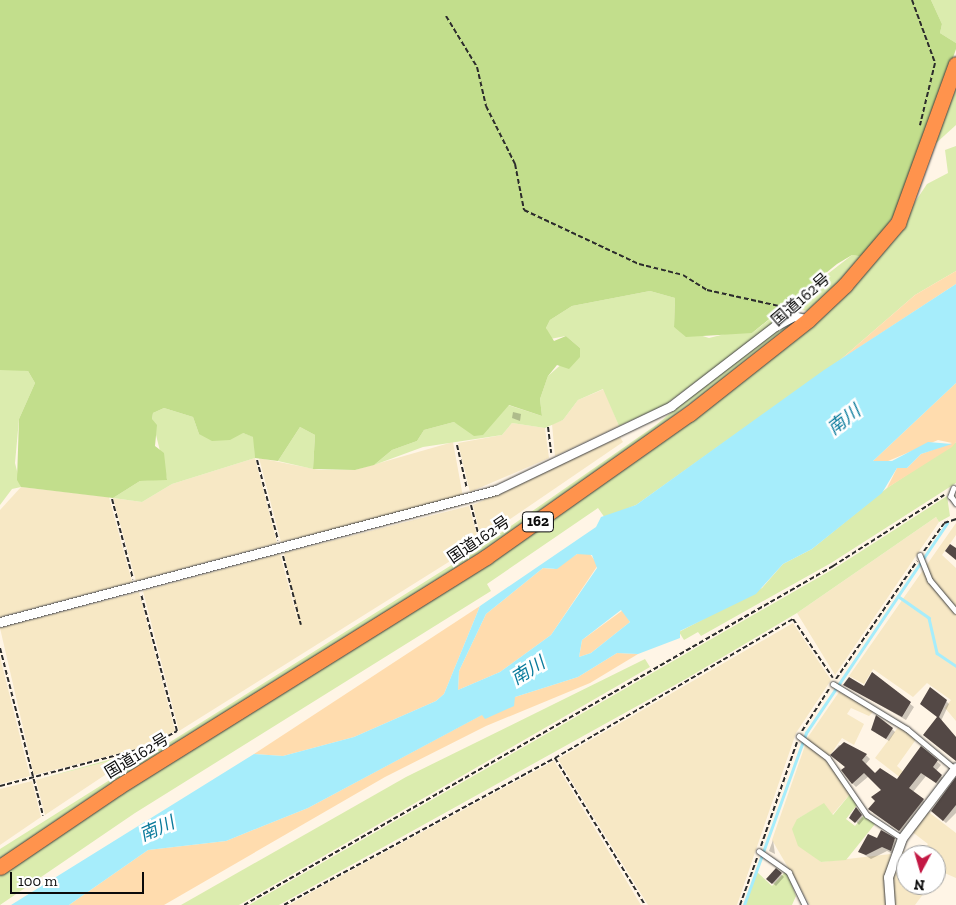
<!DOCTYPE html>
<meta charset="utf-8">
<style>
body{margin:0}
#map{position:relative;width:956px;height:905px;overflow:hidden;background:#fff5e6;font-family:"Zilla Slab","Noto Sans JP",serif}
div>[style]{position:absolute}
.farmland>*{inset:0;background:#f7e8c5}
.green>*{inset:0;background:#dbecae}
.forest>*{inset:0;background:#c2de8c}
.sand>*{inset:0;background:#ffdcae}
.water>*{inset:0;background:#a6edfb}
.shadow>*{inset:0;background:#0003}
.stream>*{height:2.5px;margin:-1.25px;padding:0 1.25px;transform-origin:1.25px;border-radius:1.25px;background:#a6edfb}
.building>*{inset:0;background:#534845}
.path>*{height:2px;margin-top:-1px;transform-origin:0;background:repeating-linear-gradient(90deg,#2c2c2c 0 5px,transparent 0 7.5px)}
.roads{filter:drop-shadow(0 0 1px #3d3d3d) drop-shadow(0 0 1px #3d3d3d)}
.service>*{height:4.5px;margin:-2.25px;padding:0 2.25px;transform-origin:2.25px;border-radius:2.25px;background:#fff}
.minor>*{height:9px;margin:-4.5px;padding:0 4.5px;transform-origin:4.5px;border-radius:4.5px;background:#fff}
.trunk>*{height:15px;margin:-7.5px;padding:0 7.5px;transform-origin:7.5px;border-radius:7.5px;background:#ff934d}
span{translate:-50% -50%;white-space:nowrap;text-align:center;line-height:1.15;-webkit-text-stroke:5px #fff;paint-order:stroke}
.shield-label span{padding:1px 4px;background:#fff;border:1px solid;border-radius:4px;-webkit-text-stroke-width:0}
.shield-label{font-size:15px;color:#0a0a0a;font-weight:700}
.street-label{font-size:16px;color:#0a0a0a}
.water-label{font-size:18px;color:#0b7b9c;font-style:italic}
.north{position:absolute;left:896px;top:845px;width:50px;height:50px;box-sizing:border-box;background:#fff;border:1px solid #9d9d9d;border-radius:50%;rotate:186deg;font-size:14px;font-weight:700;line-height:20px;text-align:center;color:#0a0a0a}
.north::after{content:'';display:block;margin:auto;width:18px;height:22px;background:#c31844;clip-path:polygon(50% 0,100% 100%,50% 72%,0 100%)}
.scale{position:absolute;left:10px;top:872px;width:134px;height:22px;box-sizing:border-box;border:2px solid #0a0a0a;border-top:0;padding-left:6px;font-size:15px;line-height:18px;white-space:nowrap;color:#0a0a0a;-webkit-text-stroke:4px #fff;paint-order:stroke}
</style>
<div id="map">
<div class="farmland">
<i style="clip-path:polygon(604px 389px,619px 426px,555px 456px,552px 424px,563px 420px,578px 400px)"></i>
<i style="clip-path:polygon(512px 423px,545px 428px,549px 458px,470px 492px,458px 443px,502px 435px)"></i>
<i style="clip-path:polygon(620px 437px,623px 442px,481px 539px,473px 505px)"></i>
<i style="clip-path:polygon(453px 442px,463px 497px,281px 542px,259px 458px,319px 470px,355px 470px)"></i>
<i style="clip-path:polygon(255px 458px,277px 543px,136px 581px,113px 498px,142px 502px,172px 484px)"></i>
<i style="clip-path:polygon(21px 487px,109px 497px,132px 582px,0 617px,0 510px)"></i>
<i style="clip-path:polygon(469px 506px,479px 543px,179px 731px,143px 591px,280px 554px,299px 625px,284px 553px)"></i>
<i style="clip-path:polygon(936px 517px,939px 522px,835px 675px,797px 613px)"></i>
<i style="clip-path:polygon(956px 523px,956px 535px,942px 555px,956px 568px,956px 721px,945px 708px,951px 700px,927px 683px,913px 697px,873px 669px,864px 684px,849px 676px)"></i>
<i style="clip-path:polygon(139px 592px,175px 731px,148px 746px,34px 775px,0 628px)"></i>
<i style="clip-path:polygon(793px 623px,831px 680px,796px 733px,737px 905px,648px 905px,558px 759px)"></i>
<i style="clip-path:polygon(0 657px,30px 776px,0 784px)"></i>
<i style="clip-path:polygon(839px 692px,874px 711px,869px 716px,851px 708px,847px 714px,864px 724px,854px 745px,842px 738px,826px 761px,851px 793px,832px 815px,824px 804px,797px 819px,797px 841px,821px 862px,891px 854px,884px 883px,887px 905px,810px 905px,772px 840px,808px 737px)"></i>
<i style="clip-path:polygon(899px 726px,917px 738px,897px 766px,909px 777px,906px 782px,875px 758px)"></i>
<i style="clip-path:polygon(122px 758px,123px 763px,45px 815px,36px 780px)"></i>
<i style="clip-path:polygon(554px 761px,641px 905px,289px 905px,330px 882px)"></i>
<i style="clip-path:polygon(32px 781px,41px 817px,0 845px,0 789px)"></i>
<i style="clip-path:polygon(926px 810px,956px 833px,956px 878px,940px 871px,936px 877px,936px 855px,920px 855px,928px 844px,911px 831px)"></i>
<i style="clip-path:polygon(901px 850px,914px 855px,906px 855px,906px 885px,930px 885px,915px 905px,893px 905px,892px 878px)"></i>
</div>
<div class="green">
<i style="clip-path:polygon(931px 0,956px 0,956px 43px,940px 33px,942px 24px)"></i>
<i style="clip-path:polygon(956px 78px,956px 125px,934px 145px)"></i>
<i style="clip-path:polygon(956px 146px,956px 271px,915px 295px,840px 360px,636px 505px,605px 518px,598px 508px,487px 584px,491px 591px,135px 813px,0 905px,0 873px,757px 368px,913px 205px,927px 184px,948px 173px,945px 150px)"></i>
<i style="clip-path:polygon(852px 255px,865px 257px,809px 311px,792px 309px,665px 405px,619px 426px,603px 389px,578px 400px,563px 420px,545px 428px,512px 423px,502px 435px,423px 447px,374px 465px,392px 450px,417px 441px,424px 430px,454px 422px,466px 427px,508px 405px,542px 416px,540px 399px,548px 376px,580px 348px,566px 336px,550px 339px,546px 328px,550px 320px,572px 306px,650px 291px,675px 298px,674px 327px,709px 338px,737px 331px,752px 333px)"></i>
<i style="clip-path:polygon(795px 322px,762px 351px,543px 512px,0 861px,0 849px,485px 544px,656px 425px,760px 340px)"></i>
<i style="clip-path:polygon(8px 368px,28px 371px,35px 383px,19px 419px,15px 463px,21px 487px,12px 489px,0 505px,0 370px)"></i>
<i style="clip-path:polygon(164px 408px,193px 417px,199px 434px,243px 433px,254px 437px,255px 458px,172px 484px,142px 502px,113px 498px,140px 481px,167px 479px,152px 419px,153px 413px)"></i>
<i style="clip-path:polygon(300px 427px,315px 435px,313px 469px,278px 461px)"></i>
<i style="clip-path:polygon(956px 442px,956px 483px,831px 563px,701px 636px,698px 632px,684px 640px,679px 632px,762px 588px,783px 564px,812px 549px,887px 488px)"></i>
<i style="clip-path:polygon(947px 496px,950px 516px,939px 522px,936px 517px,797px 613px,684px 680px,279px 905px,249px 905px,835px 568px)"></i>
<i style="clip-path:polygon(645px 659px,650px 667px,239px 905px,181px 905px,406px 777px)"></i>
<i style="clip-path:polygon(148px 749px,123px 763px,122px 758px,36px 780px)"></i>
<i style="clip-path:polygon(851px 793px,857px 805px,846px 819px,855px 826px,864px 815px,875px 824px,846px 860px,821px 862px,798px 846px,792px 829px,797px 819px,824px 803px,833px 815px)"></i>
<i style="clip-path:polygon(757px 872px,772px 886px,785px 872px,788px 875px,796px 896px,792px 905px,745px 905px)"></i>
</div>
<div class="forest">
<i style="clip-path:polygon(0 0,931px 0,942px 24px,940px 33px,956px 43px,956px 49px,904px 201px,865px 257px,852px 255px,837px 264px,752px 333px,686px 337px,674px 327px,675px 298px,650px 291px,572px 306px,550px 320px,546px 328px,554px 341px,566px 336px,580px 348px,580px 357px,569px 369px,557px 365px,548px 376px,540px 399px,542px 416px,509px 405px,483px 435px,474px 436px,454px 422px,424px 430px,417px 441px,392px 450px,374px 465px,355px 470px,313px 469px,315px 435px,300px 427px,278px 461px,255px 458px,253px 437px,243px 433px,230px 440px,212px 441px,199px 434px,193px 417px,164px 408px,153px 413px,152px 419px,157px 425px,155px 446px,164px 453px,167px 480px,140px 481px,113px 498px,21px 487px,17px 480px,19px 419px,35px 383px,28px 371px,0 370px)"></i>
</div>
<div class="sand">
<i style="clip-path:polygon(956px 271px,956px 284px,840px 360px,915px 295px)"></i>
<i style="clip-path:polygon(956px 383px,956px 442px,952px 447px,887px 488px,897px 468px,907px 468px,921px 454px,952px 443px,938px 440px,881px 464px,873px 461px)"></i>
<i style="clip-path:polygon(577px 554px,590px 554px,598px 565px,551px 635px,500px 672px,458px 690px,459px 671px,486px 614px,543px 568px,554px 569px)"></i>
<i style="clip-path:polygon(480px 606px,444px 694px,436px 701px,354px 737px,283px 756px,254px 754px)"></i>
<i style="clip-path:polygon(623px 610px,630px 622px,591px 653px,579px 657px,582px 640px)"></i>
<i style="clip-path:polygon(617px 653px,638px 654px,590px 683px,486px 726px,385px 777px,164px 905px,69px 905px,148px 850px,226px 841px,263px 826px,308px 808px,515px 697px,578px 677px)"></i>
</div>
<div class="water">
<i style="clip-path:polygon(evenodd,956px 284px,956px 383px,873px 461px,892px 461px,928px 442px,952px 444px,921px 454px,907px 468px,897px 468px,882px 493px,812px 549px,783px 564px,756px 594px,680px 631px,680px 638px,638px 654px,617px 653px,578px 677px,515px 697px,514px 706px,485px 719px,482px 715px,308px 808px,263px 826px,226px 841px,148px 850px,69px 905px,11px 905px,254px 754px,283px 756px,354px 737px,436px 701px,444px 694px,480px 606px,596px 527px,601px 517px,636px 505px,824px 370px,956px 284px,577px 554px,592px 555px,597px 568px,551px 635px,500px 672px,458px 690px,459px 671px,486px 614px,543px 568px,557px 569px,577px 554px,956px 284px,621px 610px,630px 622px,591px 653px,579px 657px,582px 640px,621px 610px)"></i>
</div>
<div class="shadow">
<i style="clip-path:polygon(513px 412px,521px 414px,520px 421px,512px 418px)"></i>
<i style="clip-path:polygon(872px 674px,914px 707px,906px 720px,845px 685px,864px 688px)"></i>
<i style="clip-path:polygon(946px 701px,949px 704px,941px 721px,956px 739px,956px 761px,928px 738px)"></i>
<i style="clip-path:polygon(892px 729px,895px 732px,889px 741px,876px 733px)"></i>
<i style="clip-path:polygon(839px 745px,866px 755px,870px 759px,865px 765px,875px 775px,897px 781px,921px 748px,941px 765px,936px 771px,945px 780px,940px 786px,926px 776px,913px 792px,927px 803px,904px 834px,873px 813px,882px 790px,869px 776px,856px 787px,849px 780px,846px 767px,832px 754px)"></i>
<i style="clip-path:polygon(956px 778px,956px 813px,946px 823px,935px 814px)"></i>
<i style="clip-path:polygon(856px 809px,864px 819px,859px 825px,850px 815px)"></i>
<i style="clip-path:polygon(894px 839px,899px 844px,895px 855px,887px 851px,871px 859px,860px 852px)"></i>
<i style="clip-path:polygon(773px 840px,775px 854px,769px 851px)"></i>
<i style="clip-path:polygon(776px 869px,784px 877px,776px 886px,768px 879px)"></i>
</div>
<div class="stream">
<i style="left:898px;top:596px;width:38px;rotate:35deg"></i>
<i style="left:929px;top:618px;width:36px;rotate:77deg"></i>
<i style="left:937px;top:653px;width:23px;rotate:34deg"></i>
<i style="left:744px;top:905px;width:183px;rotate:-70.2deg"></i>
<i style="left:806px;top:733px;width:253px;rotate:-56.1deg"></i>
</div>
<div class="building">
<i style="clip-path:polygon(950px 544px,956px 548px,956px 560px,945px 551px)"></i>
<i style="clip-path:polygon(872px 672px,911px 702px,902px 717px,843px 685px,849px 677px,864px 686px)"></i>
<i style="clip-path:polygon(930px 687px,947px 700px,939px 717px,956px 737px,956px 761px,923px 735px,937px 717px,920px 704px)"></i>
<i style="clip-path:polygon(876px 715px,893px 728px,886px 739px,871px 730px)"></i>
<i style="clip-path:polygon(844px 742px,867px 754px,862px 760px,875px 773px,880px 768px,897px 779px,921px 746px,938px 760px,933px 767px,942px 775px,936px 783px,921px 773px,909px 788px,924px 799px,899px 831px,868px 809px,875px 801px,871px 797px,881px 790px,864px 773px,852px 784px,841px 770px,845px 767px,830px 755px)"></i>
<i style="clip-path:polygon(956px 777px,956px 805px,943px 821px,931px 811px)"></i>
<i style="clip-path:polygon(856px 807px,862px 815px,855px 823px,849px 818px)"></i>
<i style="clip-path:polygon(881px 830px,895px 838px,891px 851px,882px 847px,866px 855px,858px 852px,868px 834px,877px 838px)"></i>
<i style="clip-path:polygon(776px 868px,782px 873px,772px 884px,766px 879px)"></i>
</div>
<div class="path">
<i style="left:912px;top:0;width:67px;rotate:69.9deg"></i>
<i style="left:935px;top:63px;width:64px;rotate:103.6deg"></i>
<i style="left:446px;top:16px;width:60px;rotate:58.7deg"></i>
<i style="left:477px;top:67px;width:40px;rotate:77deg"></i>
<i style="left:486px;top:106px;width:65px;rotate:63.4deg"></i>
<i style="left:515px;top:164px;width:47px;rotate:78.9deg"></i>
<i style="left:524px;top:210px;width:127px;rotate:25.2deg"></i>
<i style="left:639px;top:264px;width:45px;rotate:14deg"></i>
<i style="left:683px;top:275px;width:28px;rotate:32deg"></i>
<i style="left:707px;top:290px;width:83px;rotate:12.5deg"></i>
<i style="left:548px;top:427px;width:26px;rotate:83deg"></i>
<i style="left:457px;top:445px;width:45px;rotate:77.2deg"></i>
<i style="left:257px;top:460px;width:83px;rotate:75.3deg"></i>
<i style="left:112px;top:499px;width:83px;rotate:75.3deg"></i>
<i style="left:471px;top:505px;width:37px;rotate:76deg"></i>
<i style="left:924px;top:551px;width:34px;rotate:-54deg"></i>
<i style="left:944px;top:523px;width:13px;rotate:-18deg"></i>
<i style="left:283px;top:556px;width:71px;rotate:75.4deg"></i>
<i style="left:0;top:648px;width:173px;rotate:75.6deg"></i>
<i style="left:836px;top:679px;width:143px;rotate:-55.5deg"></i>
<i style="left:802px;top:731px;width:50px;rotate:-57.3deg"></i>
<i style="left:555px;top:758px;width:172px;rotate:58.5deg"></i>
<i style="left:0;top:786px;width:153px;rotate:-14.8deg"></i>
<i style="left:148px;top:747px;width:33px;rotate:-29deg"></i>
<i style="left:177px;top:731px;width:142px;rotate:-104.7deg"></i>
<i style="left:761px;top:846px;width:110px;rotate:-70.9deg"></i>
<i style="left:244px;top:905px;width:680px;rotate:-29.92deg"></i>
<i style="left:833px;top:566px;width:132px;rotate:-32.6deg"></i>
<i style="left:284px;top:905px;width:308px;rotate:-28.5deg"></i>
<i style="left:555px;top:758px;width:276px;rotate:-30.3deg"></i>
<i style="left:793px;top:619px;width:71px;rotate:55.9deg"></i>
<i style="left:740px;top:905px;width:50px;rotate:-70.1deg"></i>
</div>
<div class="roads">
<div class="service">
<i style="left:954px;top:488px;width:9px;rotate:111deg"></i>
<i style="left:951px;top:496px;width:9px;rotate:54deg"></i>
<i style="left:920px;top:555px;width:27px;rotate:68deg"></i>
<i style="left:930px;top:580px;width:40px;rotate:50deg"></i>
<i style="left:833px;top:684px;width:87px;rotate:31.3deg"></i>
<i style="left:907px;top:729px;width:62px;rotate:39.8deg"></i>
<i style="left:799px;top:736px;width:36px;rotate:37deg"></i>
<i style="left:828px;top:758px;width:69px;rotate:55.6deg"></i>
<i style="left:867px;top:815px;width:42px;rotate:33.3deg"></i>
<i style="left:759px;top:851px;width:37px;rotate:35deg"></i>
<i style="left:789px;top:872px;width:37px;rotate:64deg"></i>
</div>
<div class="minor">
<i style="left:0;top:622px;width:513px;rotate:-14.9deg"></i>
<i style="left:496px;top:490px;width:194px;rotate:-25.6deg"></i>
<i style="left:671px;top:406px;width:131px;rotate:-37.6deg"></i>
<i style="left:775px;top:326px;width:21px;rotate:-28deg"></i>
<i style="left:794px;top:316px;width:15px;rotate:16deg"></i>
<i style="left:890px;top:905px;width:28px;rotate:-94deg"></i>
<i style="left:888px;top:877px;width:41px;rotate:-70.3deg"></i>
<i style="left:902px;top:838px;width:89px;rotate:-52.7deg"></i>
</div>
<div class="trunk">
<i style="left:0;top:867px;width:143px;rotate:-34.1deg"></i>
<i style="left:118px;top:787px;width:434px;rotate:-32deg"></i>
<i style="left:486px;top:557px;width:248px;rotate:-35.2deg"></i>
<i style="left:689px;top:414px;width:152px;rotate:-38.3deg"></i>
<i style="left:808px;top:320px;width:51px;rotate:-43.4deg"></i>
<i style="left:845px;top:285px;width:82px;rotate:-49.5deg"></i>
<i style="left:898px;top:223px;width:169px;rotate:-70deg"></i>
</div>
</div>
<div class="shield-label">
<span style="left:538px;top:522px">162</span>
</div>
<div class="street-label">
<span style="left:801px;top:300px;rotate:-41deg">国道162号</span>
<span style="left:479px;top:540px;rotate:-34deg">国道162号</span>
<span style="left:137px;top:756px;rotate:-31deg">国道162号</span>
</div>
<div class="water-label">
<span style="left:844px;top:420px;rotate:-38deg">南川</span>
<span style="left:528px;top:671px;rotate:-32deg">南川</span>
<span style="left:157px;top:829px;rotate:-24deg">南川</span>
</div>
<div class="north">N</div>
<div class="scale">100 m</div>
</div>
